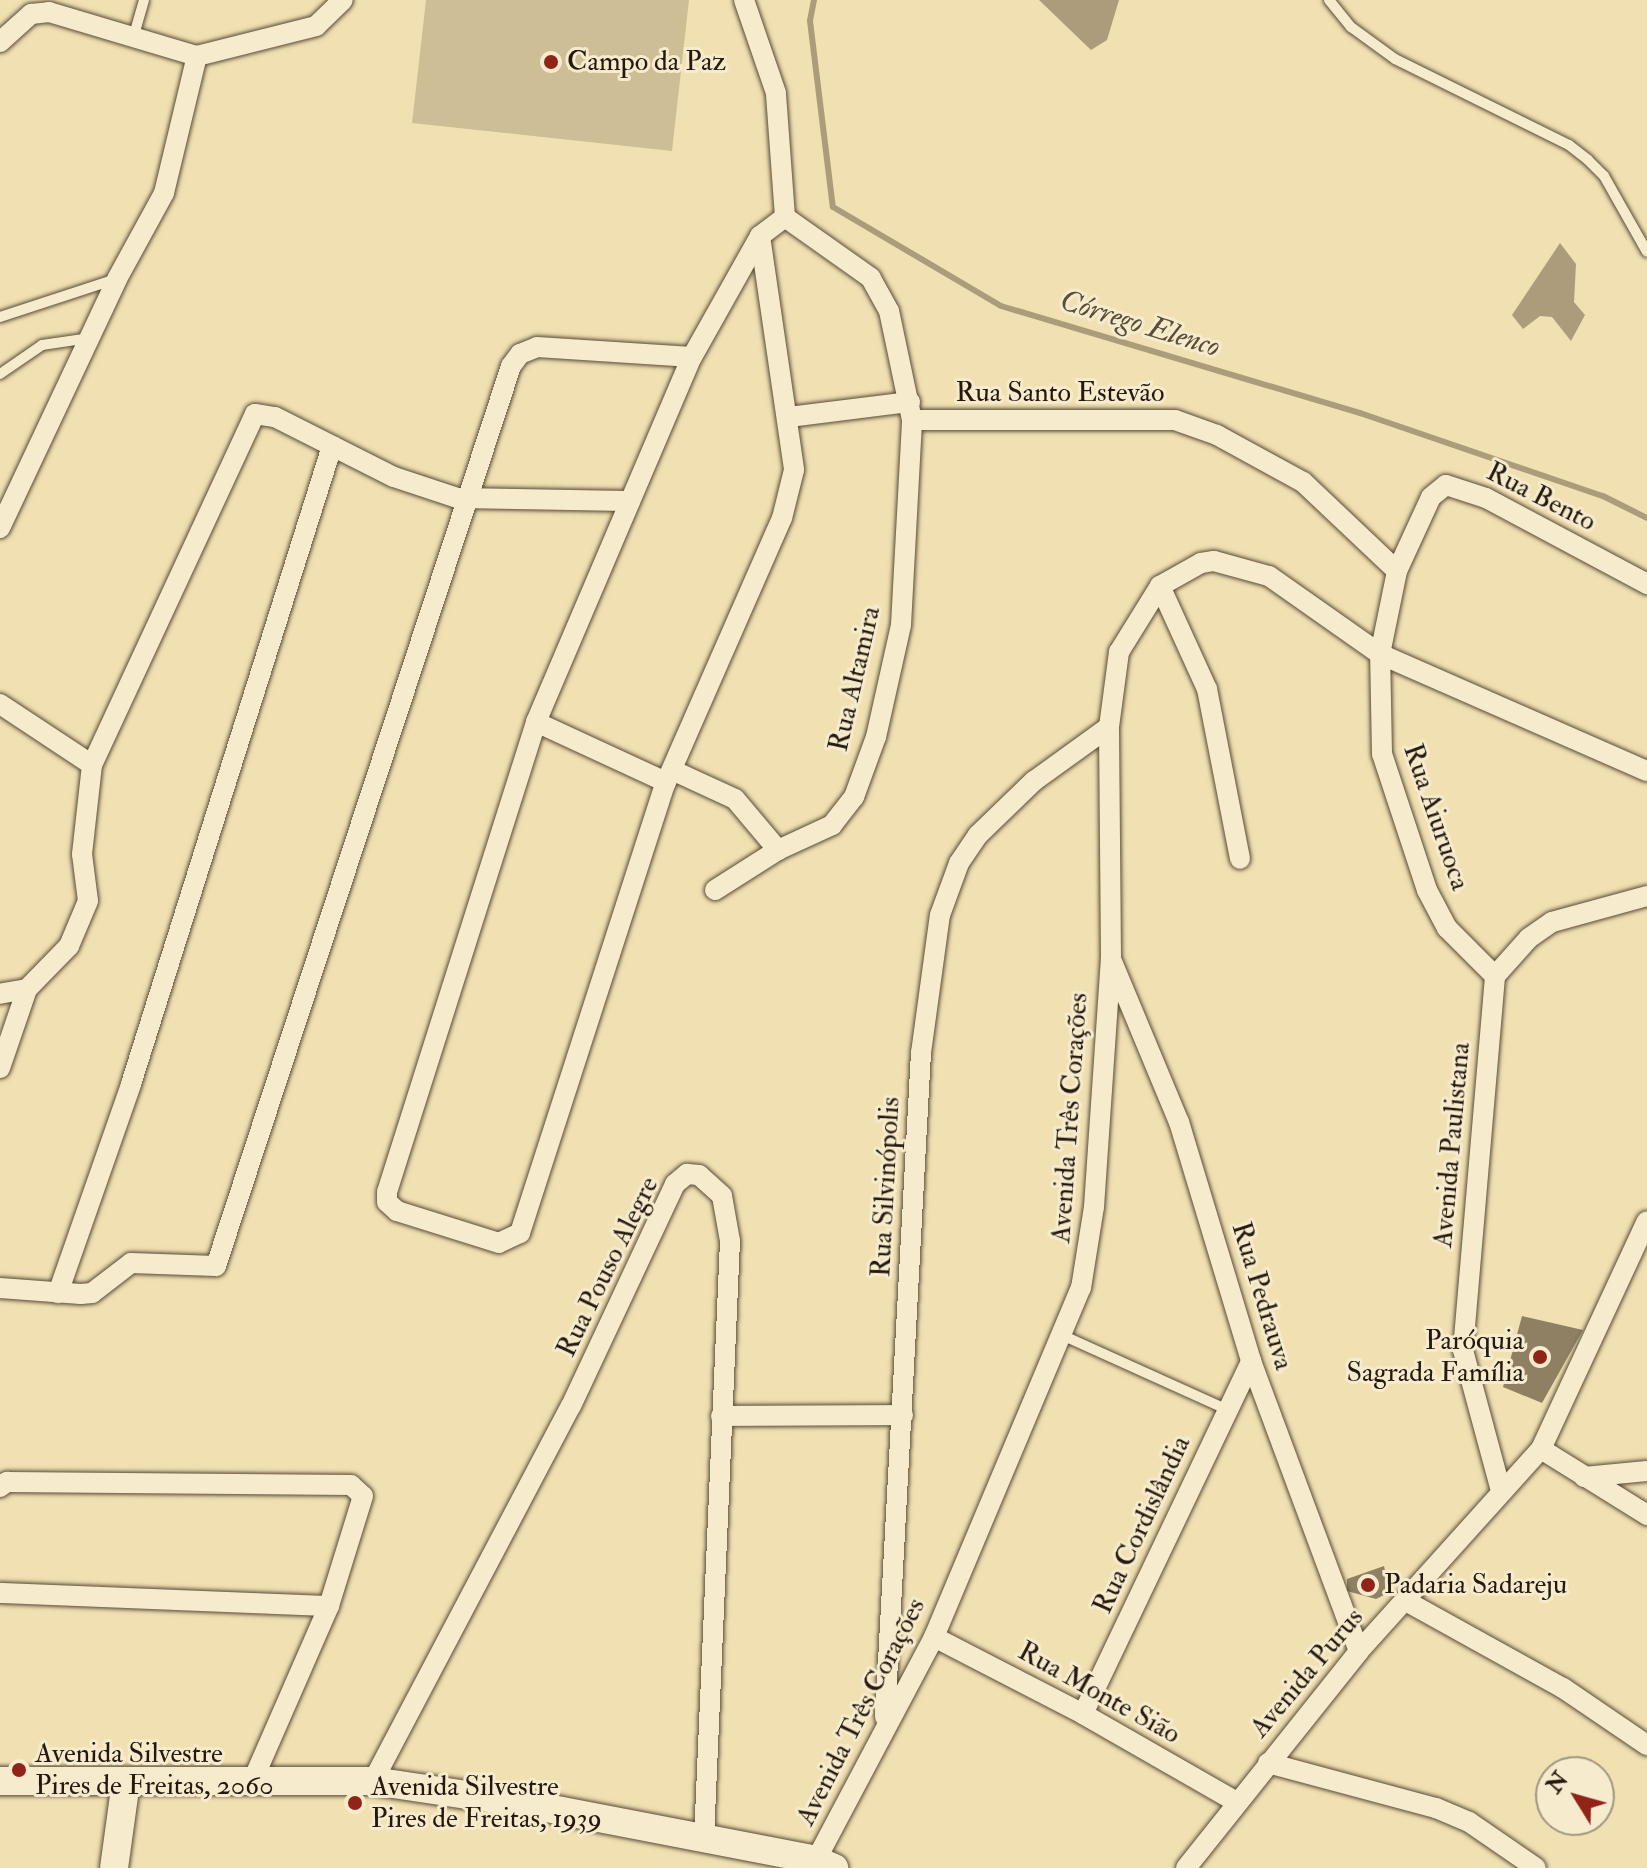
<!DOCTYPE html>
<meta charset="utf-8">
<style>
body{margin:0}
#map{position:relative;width:1647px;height:1868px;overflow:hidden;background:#f1e0b2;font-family:"IM FELL Double Pica",serif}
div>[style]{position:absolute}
.green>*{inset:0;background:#cebe96}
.water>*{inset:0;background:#ac9c7b}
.stream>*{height:6px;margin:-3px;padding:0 3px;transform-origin:3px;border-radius:3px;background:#ac9c7b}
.building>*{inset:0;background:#8f8064}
.roads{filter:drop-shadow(0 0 2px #584b38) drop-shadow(0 0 2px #584b38)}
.lane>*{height:10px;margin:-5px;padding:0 5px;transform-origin:5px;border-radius:5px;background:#f6ebcd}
.street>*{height:20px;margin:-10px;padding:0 10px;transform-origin:10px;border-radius:10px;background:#f6ebcd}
.secondary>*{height:28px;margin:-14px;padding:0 14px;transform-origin:14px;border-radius:14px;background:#f6ebcd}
.dots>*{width:22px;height:22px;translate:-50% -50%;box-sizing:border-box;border:4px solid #f6ebcd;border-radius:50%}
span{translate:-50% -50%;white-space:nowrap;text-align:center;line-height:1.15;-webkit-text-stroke:6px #f6ebcd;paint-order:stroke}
.poi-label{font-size:28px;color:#25190f}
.left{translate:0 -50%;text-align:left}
.right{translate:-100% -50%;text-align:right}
.street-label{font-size:28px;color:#25190f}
.water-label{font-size:30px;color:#5b4d3a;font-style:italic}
.north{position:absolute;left:1535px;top:1756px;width:80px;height:80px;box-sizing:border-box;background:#f6ebcd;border:2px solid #a29781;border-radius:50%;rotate:307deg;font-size:22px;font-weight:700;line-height:32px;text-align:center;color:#25190f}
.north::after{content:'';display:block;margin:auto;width:28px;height:36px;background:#8f2418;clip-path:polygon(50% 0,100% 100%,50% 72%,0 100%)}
</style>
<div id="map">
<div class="green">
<i style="clip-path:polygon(426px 0,689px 0,672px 151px,412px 123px)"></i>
</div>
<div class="water">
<i style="clip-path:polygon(1039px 0,1119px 0,1107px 40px,1091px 50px)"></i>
<i style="clip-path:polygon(1560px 243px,1576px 264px,1574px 302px,1585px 315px,1571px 341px,1552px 317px,1540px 316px,1523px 329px,1512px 315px)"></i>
</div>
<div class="stream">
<i style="left:814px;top:0;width:21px;rotate:101deg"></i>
<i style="left:810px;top:21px;width:187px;rotate:83deg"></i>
<i style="left:833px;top:207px;width:195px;rotate:30.5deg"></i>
<i style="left:1001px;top:306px;width:375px;rotate:16.6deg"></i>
<i style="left:1360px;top:413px;width:257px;rotate:18.9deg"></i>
<i style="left:1603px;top:496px;width:49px;rotate:26.6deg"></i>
</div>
<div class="building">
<i style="clip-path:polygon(1522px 1316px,1583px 1330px,1542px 1403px,1503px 1387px)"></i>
<i style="clip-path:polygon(1384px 1566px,1390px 1592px,1376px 1599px,1347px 1591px,1347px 1579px)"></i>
</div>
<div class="roads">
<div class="lane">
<i style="left:1329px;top:0;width:35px;rotate:51deg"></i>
<i style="left:1351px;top:27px;width:54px;rotate:36deg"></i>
<i style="left:1395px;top:59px;width:194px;rotate:26.3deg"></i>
<i style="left:1569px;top:145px;width:24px;rotate:38deg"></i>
<i style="left:1588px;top:160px;width:23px;rotate:45deg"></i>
<i style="left:1604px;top:176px;width:87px;rotate:60.5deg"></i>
<i style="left:134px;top:35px;width:36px;rotate:-74deg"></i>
<i style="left:0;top:317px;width:122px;rotate:-18.1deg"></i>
<i style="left:0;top:374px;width:51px;rotate:-34.6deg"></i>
<i style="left:42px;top:345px;width:49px;rotate:-8.3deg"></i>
<i style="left:1062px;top:1335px;width:182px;rotate:24.3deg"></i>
</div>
<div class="street">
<i style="left:0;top:42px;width:42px;rotate:-42.1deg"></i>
<i style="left:31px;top:14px;width:18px;rotate:-6deg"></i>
<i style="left:49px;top:12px;width:154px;rotate:16.6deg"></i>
<i style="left:197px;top:56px;width:123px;rotate:-14.1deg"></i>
<i style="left:316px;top:26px;width:37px;rotate:-44deg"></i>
<i style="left:760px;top:236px;width:236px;rotate:81.7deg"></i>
<i style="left:794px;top:470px;width:49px;rotate:104deg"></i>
<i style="left:782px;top:518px;width:291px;rotate:113.7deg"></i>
<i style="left:665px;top:784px;width:472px;rotate:107.9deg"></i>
<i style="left:520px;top:1233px;width:23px;rotate:155deg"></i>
<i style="left:499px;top:1243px;width:107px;rotate:-162.6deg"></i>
<i style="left:397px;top:1211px;width:13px;rotate:-138deg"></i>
<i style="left:387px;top:1202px;width:10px;rotate:-90deg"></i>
<i style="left:387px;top:1192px;width:493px;rotate:-72.4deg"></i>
<i style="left:536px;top:722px;width:397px;rotate:-66.9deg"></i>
<i style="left:692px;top:357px;width:139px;rotate:-60.7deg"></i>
<i style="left:760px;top:236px;width:31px;rotate:-37deg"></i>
<i style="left:789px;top:417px;width:122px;rotate:-7.1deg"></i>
<i style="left:912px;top:420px;width:263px"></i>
<i style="left:1175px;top:420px;width:45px;rotate:19.7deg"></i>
<i style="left:1217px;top:435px;width:98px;rotate:28.7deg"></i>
<i style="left:1303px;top:482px;width:129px;rotate:43.4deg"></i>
<i style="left:0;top:528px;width:275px;rotate:-64.8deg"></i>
<i style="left:117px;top:279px;width:98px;rotate:-61.3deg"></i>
<i style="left:164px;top:193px;width:141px;rotate:-76.5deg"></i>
<i style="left:1160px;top:586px;width:113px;rotate:65.5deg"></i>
<i style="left:1207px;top:689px;width:173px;rotate:79deg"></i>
<i style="left:0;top:704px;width:110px;rotate:33.5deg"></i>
<i style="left:92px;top:765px;width:90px;rotate:96.4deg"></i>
<i style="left:82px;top:854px;width:47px;rotate:82.7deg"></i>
<i style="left:88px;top:901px;width:49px;rotate:112.9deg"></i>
<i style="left:69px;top:946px;width:60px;rotate:134.3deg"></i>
<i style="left:27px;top:989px;width:27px;rotate:170deg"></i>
<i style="left:536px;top:722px;width:143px;rotate:24.8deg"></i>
<i style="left:92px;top:765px;width:387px;rotate:-65.1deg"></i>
<i style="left:255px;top:414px;width:20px;rotate:9deg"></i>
<i style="left:275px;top:417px;width:133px;rotate:26.8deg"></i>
<i style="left:394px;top:477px;width:66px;rotate:18.4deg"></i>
<i style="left:457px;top:498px;width:173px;rotate:1deg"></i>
<i style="left:672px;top:770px;width:69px;rotate:24.7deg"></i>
<i style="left:735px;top:799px;width:67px;rotate:49.9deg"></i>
<i style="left:715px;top:890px;width:75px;rotate:-32.4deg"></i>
<i style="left:778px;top:850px;width:60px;rotate:-24.8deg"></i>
<i style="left:832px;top:825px;width:36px;rotate:-52deg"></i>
<i style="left:854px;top:797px;width:64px;rotate:-69.9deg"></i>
<i style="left:876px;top:737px;width:115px;rotate:-77.4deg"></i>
<i style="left:901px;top:625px;width:205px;rotate:-86.9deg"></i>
<i style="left:912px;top:420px;width:111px;rotate:-101.9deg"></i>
<i style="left:889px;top:311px;width:38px;rotate:-119deg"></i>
<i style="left:871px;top:278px;width:105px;rotate:-144.7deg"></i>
<i style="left:785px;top:217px;width:124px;rotate:-94.2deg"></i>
<i style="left:776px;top:93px;width:98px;rotate:-109deg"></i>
<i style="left:1111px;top:959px;width:177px;rotate:67.4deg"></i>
<i style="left:1179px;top:1122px;width:250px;rotate:73.2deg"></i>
<i style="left:1251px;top:1361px;width:309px;rotate:69.6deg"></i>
<i style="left:1495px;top:976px;width:68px;rotate:-135deg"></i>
<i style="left:1447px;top:928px;width:43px;rotate:-117.8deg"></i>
<i style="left:1427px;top:890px;width:143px;rotate:-108.3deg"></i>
<i style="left:1382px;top:754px;width:100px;rotate:-91.1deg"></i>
<i style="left:1380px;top:654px;width:85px;rotate:-78.4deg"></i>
<i style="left:1397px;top:571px;width:81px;rotate:-65.3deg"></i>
<i style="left:1431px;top:497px;width:19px;rotate:-39deg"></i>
<i style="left:1446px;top:485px;width:42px;rotate:18deg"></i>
<i style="left:1486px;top:498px;width:183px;rotate:28.1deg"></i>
<i style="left:0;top:1068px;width:83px;rotate:-71.1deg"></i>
<i style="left:0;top:1288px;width:81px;rotate:4.2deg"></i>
<i style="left:81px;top:1294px;width:11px;rotate:-5deg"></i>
<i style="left:92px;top:1293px;width:49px;rotate:-37.6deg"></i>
<i style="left:131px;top:1263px;width:85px;rotate:2deg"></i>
<i style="left:216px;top:1266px;width:947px;rotate:-71.85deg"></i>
<i style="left:511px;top:366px;width:15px;rotate:-53deg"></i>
<i style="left:520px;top:354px;width:18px;rotate:-22deg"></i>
<i style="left:537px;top:347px;width:155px;rotate:3.7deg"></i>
<i style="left:58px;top:1293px;width:221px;rotate:-70.7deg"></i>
<i style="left:131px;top:1084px;width:669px;rotate:-72.51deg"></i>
<i style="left:721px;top:1416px;width:182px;rotate:-0.3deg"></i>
<i style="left:1541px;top:1449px;width:125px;rotate:31.9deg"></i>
<i style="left:1584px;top:1477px;width:63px;rotate:-5.4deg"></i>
<i style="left:0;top:1487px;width:9px;rotate:-36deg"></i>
<i style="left:7px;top:1482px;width:344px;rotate:0.5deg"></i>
<i style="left:351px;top:1485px;width:16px;rotate:43deg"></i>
<i style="left:363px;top:1496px;width:115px;rotate:107.2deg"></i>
<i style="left:329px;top:1606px;width:192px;rotate:113.6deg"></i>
<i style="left:1501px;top:1491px;width:146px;rotate:-105.1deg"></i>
<i style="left:1463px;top:1350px;width:375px;rotate:-85.1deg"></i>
<i style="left:1495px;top:976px;width:51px;rotate:-48.2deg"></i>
<i style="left:1529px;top:938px;width:28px;rotate:-35deg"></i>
<i style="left:1552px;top:922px;width:98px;rotate:-15.3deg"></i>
<i style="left:0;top:1593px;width:329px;rotate:2.3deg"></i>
<i style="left:1406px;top:1601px;width:179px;rotate:29deg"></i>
<i style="left:1563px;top:1688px;width:102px;rotate:34.2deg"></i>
<i style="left:934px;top:1637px;width:168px;rotate:27.3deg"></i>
<i style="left:1083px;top:1714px;width:175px;rotate:29.8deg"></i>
<i style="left:1083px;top:1714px;width:391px;rotate:-64.5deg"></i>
<i style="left:885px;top:1717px;width:665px;rotate:-86.9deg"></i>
<i style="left:921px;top:1053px;width:139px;rotate:-82.2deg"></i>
<i style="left:940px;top:915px;width:55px;rotate:-69.9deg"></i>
<i style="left:959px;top:863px;width:34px;rotate:-56deg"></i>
<i style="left:978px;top:835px;width:78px;rotate:-44deg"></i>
<i style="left:1034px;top:781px;width:92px;rotate:-35.8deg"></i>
<i style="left:1268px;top:1763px;width:174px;rotate:15deg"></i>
<i style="left:1436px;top:1808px;width:36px;rotate:23deg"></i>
<i style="left:1469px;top:1822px;width:81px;rotate:34.5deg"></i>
<i style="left:373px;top:1781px;width:424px;rotate:-62.2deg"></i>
<i style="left:571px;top:1406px;width:245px;rotate:-64.9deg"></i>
<i style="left:675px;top:1184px;width:16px;rotate:-40deg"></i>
<i style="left:687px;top:1174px;width:12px;rotate:5deg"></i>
<i style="left:699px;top:1175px;width:31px;rotate:42deg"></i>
<i style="left:722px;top:1196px;width:46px;rotate:79.9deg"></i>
<i style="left:730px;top:1241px;width:598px;rotate:92.49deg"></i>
<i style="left:816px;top:1860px;width:252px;rotate:-62.1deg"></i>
<i style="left:934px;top:1637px;width:379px;rotate:-67.2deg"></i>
<i style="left:1081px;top:1288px;width:82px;rotate:-80.9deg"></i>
<i style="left:1094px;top:1207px;width:251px;rotate:-86.1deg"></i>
<i style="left:1111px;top:957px;width:230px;rotate:-90.5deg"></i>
<i style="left:1109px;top:727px;width:76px;rotate:-82.4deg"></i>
<i style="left:1119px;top:652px;width:78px;rotate:-58.2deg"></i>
<i style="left:1160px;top:586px;width:47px;rotate:-29.3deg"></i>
<i style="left:1201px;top:563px;width:13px;rotate:-9deg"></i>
<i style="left:1214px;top:561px;width:57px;rotate:15.3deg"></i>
<i style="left:1269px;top:576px;width:136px;rotate:35.1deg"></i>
<i style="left:1380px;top:654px;width:292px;rotate:23.7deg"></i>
<i style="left:1186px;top:1868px;width:278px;rotate:-51.4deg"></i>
<i style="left:1359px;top:1651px;width:272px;rotate:-48deg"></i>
<i style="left:1541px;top:1449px;width:251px;rotate:-65.1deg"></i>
</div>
<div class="secondary">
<i style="left:0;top:1781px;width:373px"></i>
<i style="left:373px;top:1781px;width:155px;rotate:8.5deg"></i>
<i style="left:526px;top:1804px;width:295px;rotate:10.9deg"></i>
<i style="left:816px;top:1860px;width:20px;rotate:24deg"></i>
<i style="left:114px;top:1868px;width:87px;rotate:-82.1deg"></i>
</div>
</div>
<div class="dots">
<i style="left:551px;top:62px;background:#8f2418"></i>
<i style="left:1540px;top:1357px;background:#8f2418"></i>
<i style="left:1368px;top:1585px;background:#8f2418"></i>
<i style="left:19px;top:1770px;background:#8f2418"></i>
<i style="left:355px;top:1803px;background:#8f2418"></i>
</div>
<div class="poi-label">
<span class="left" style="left:567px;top:62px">Campo da Paz</span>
<span class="right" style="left:1524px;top:1357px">Paróquia<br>Sagrada Família</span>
<span class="left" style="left:1384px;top:1585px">Padaria Sadareju</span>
<span class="left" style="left:35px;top:1770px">Avenida Silvestre<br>Pires de Freitas, 2060</span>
<span class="left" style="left:371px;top:1803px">Avenida Silvestre<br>Pires de Freitas, 1939</span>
</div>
<div class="street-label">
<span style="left:1060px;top:393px">Rua Santo Estevão</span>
<span style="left:1541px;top:497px;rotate:27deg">Rua Bento</span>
<span style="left:855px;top:679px;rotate:-77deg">Rua Altamira</span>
<span style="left:1436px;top:817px;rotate:71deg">Rua Aiuruoca</span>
<span style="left:1070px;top:1118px;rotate:-86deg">Avenida Três Corações</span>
<span style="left:1452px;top:1145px;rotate:-85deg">Avenida Paulistana</span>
<span style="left:886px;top:1187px;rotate:-87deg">Rua Silvinópolis</span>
<span style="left:608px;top:1267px;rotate:-64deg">Rua Pouso Alegre</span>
<span style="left:1262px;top:1296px;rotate:73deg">Rua Pedrauva</span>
<span style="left:1142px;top:1525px;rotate:-65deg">Rua Cordislândia</span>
<span style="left:1307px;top:1673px;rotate:-50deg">Avenida Purus</span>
<span style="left:1099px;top:1693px;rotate:29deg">Rua Monte Sião</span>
<span style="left:861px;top:1712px;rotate:-63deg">Avenida Três Corações</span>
</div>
<div class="water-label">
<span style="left:1140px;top:324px;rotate:17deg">Córrego Elenco</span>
</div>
<div class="north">N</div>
</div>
